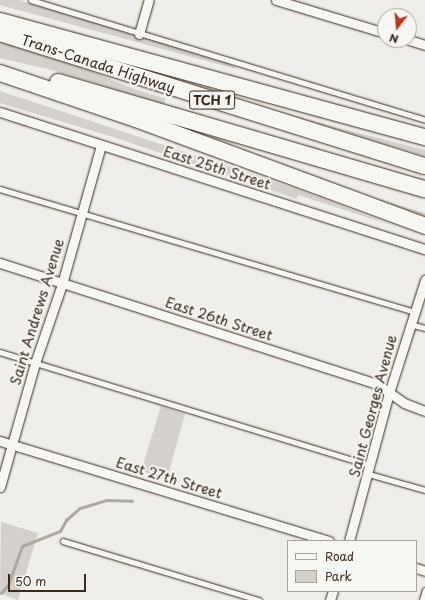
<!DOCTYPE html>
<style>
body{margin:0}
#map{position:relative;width:425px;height:600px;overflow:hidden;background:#efeeea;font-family:"Playpen Sans",sans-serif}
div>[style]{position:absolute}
.green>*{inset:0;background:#d4d1cc}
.stream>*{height:3px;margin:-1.5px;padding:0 1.5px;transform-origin:1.5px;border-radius:1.5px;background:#afa8a1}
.roads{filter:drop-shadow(0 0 1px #3b2a1e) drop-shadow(0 0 1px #3b2a1e)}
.service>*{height:4.5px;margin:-2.25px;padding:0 2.25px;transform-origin:2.25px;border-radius:2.25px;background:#f6f6f2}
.minor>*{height:9px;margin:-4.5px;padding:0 4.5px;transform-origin:4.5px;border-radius:4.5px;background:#f6f6f2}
.motorway>*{height:16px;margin:-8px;padding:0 8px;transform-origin:8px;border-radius:8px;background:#f6f6f2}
span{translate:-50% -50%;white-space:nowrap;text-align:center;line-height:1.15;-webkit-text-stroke:4px #f6f6f2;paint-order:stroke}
.shield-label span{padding:1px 3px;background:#f6f6f2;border:1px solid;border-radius:3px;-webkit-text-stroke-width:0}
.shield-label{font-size:13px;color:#3b2a1e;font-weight:700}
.street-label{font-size:14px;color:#3b2a1e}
.legend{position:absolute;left:287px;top:540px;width:130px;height:52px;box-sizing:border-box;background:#f6f6f2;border:1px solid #aba49d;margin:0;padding:5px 7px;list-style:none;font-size:12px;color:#3b2a1e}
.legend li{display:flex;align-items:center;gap:8px;height:20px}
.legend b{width:20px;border:1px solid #aba49d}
.north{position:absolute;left:377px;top:8px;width:40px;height:40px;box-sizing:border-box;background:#f6f6f2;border:1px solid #aba49d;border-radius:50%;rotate:196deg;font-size:11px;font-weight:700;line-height:16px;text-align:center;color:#3b2a1e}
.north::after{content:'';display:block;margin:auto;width:14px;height:18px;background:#c8321e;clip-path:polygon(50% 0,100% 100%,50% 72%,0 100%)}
.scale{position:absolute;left:8px;top:574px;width:78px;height:18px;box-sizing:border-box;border:2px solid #3b2a1e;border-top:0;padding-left:5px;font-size:12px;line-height:14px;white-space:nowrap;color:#3b2a1e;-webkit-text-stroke:3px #f6f6f2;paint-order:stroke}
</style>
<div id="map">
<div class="green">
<i style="clip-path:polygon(0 0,20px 0,232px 64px,236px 69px,0 5px)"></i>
<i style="clip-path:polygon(0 42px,90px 70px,126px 86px,166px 99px,164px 104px,52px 70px,0 58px)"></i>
<i style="clip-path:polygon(0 91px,300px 190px,397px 227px,298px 195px,297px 199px,110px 136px,0 103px)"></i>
<i style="clip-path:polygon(293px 116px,425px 150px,425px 156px)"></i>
<i style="clip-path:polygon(305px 178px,425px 213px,425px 221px)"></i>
<i style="clip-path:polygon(161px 406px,185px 414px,167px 479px,141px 471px)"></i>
<i style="clip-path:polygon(1px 522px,38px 533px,18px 600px,0 593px)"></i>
</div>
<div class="stream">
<i style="left:1px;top:593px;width:11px;rotate:-49deg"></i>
<i style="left:8px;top:585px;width:41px;rotate:-70.3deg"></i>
<i style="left:22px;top:546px;width:41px;rotate:-21.5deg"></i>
<i style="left:60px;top:531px;width:13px;rotate:-61deg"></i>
<i style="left:66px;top:520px;width:18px;rotate:-41deg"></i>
<i style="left:80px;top:508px;width:28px;rotate:-17deg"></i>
<i style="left:107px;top:500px;width:25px;rotate:2deg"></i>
</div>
<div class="roads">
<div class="service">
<i style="left:31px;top:0;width:412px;rotate:16.9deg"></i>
<i style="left:0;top:189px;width:432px;rotate:16.5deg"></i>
<i style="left:410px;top:324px;width:16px;rotate:15deg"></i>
<i style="left:0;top:352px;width:387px;rotate:17deg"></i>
<i style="left:369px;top:474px;width:58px;rotate:15.9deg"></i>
<i style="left:63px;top:541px;width:205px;rotate:16.8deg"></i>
<i style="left:422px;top:600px;width:10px;rotate:-73deg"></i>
</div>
<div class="minor">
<i style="left:276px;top:0;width:114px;rotate:16.8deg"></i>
<i style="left:139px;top:34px;width:35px;rotate:-74deg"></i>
<i style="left:409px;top:40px;width:17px;rotate:17deg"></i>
<i style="left:0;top:112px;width:447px;rotate:17.9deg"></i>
<i style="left:0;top:263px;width:396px;rotate:17.8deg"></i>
<i style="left:377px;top:384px;width:33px;rotate:35deg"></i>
<i style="left:404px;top:403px;width:22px;rotate:21deg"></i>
<i style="left:0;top:441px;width:344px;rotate:16.9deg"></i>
<i style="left:0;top:487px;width:129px;rotate:-74.2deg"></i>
<i style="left:35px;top:363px;width:83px;rotate:-71.1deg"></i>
<i style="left:62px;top:284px;width:144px;rotate:-74.3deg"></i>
<i style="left:349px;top:541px;width:153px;rotate:-74.9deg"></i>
<i style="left:389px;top:393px;width:119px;rotate:-72.3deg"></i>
<i style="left:416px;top:568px;width:9px;rotate:18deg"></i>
<i style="left:330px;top:600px;width:9px;rotate:-72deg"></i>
</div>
<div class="motorway">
<i style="left:0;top:21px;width:441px;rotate:15.3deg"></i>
<i style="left:0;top:33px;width:445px;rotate:17.4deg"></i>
<i style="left:0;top:73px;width:144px;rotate:18.7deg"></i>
<i style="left:136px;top:119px;width:308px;rotate:20.3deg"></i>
<i style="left:58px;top:82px;width:382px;rotate:16.3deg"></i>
</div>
</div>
<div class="shield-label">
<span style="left:212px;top:100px">TCH 1</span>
</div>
<div class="street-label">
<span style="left:98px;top:64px;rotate:18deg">Trans-Canada Highway</span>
<span style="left:217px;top:168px;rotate:18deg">East 25th Street</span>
<span style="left:37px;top:312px;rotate:-73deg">Saint Andrews Avenue</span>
<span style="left:219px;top:319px;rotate:18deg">East 26th Street</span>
<span style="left:373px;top:406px;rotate:-75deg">Saint Georges Avenue</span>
<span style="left:169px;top:478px;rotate:17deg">East 27th Street</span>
</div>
<ul class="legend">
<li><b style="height:5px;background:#f6f6f2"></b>Road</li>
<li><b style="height:11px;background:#d4d1cc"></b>Park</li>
</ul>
<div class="north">N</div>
<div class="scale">50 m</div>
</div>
